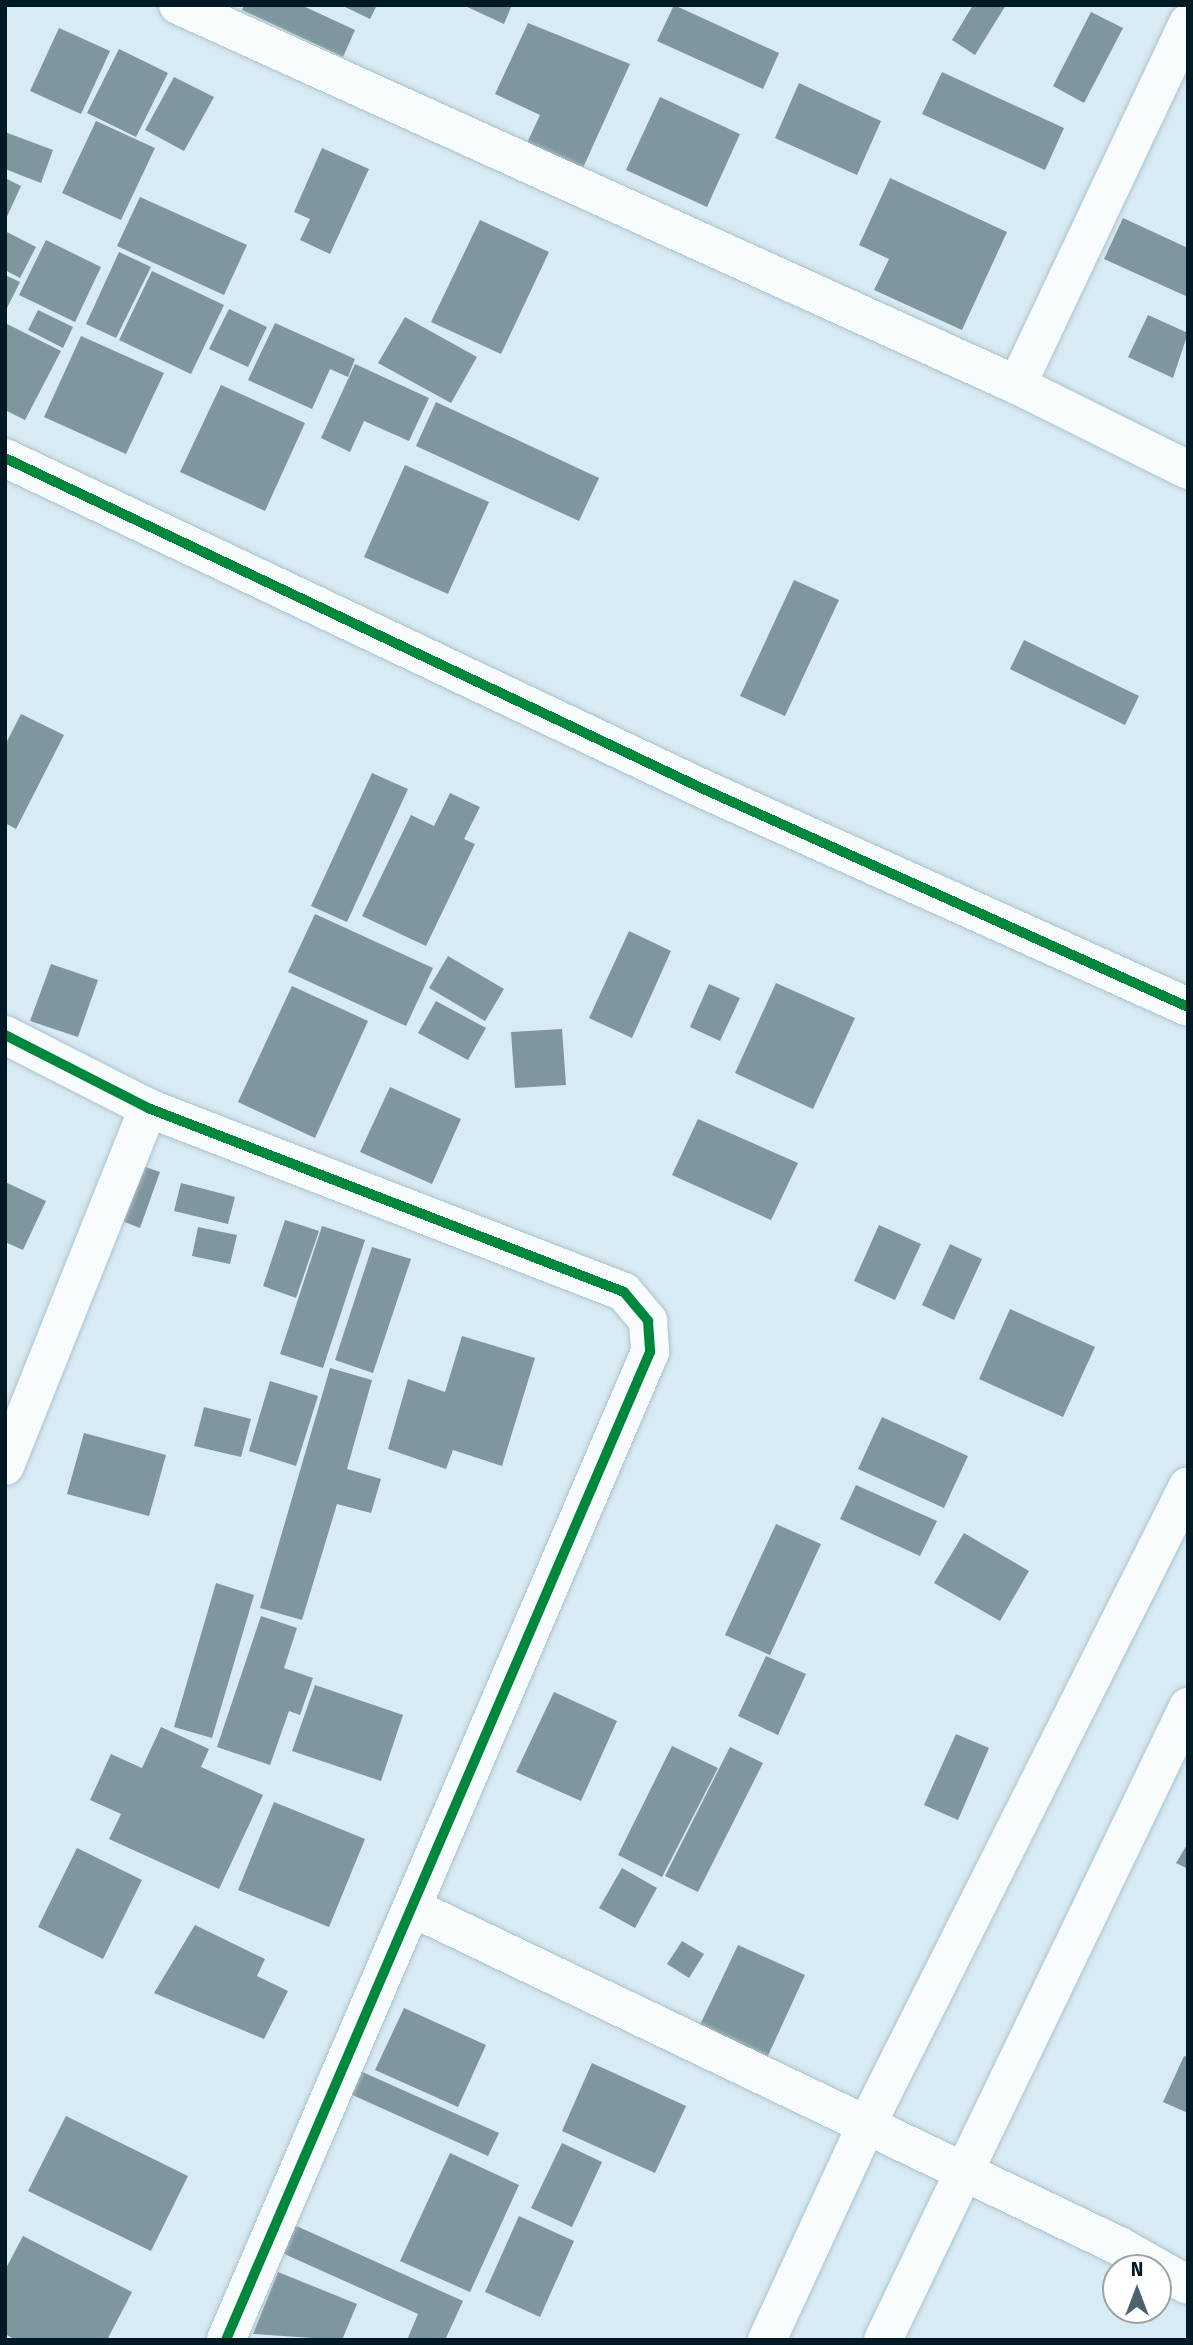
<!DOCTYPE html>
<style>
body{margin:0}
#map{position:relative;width:1193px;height:2345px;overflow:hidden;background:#d8eaf3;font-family:"Fira Sans",sans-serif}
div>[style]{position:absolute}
.building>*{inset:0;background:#7f969f}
.roads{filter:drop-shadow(0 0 2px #aac3ce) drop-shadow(0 0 2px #aac3ce)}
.minor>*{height:38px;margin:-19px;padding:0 19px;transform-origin:19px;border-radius:19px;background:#f9fcfd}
.cycleway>*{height:10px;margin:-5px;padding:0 5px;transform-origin:5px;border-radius:5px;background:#00873e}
span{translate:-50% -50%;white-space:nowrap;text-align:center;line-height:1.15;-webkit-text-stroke:7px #fff;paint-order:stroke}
.frame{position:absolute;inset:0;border:7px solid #001a25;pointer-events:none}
.north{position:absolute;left:1102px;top:2254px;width:70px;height:70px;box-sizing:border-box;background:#fff;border:2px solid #99a3a8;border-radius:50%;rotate:0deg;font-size:19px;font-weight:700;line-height:28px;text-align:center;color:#001a25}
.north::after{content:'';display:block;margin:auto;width:24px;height:32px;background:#4c636d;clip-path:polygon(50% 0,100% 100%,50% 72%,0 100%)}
</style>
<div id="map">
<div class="building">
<i style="clip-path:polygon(244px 5px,301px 5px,355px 30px,343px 57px,242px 10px)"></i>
<i style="clip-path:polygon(341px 5px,377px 5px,370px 19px)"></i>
<i style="clip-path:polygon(463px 5px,512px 5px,504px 24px)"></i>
<i style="clip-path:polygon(674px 5px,779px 53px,763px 89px,657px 41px)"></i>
<i style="clip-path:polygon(973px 5px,1006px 5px,975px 55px,952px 40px)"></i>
<i style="clip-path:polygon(1091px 12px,1123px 28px,1084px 103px,1053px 86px)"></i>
<i style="clip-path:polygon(528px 23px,630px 64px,582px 170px,526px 145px,540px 115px,495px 94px)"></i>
<i style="clip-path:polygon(59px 28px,110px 51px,81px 114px,30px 91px)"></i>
<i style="clip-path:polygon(119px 49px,168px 73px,136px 137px,87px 113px)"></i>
<i style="clip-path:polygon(942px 72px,1064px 128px,1045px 170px,922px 114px)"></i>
<i style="clip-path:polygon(174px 77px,214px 97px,184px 151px,145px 130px)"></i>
<i style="clip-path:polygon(799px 83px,881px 121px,857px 175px,775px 138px)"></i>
<i style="clip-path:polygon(660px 97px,740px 134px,707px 207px,626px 170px)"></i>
<i style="clip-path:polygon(96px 121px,155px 148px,121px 220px,62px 193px)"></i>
<i style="clip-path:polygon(5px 132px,53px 150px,41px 183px,5px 169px)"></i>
<i style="clip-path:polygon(322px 148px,369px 169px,330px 254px,300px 240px,310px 219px,294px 212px)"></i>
<i style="clip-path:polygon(5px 178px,21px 186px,5px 221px)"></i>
<i style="clip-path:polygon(890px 178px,1007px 232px,962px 330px,874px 290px,889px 259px,859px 245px)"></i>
<i style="clip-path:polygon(140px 197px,247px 245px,224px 295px,117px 246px)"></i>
<i style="clip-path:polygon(1123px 218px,1188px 248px,1188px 297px,1104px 259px)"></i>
<i style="clip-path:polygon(480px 220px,549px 252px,501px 354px,431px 322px)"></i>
<i style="clip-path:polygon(5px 231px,36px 247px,20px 278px,5px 270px)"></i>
<i style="clip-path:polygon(46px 240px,101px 267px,75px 322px,19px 295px)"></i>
<i style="clip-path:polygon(119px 252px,151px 267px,116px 338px,86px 324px)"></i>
<i style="clip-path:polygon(152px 271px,224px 305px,191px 374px,119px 340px)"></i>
<i style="clip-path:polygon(5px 275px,20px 282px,5px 312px)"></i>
<i style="clip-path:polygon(229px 309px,267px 327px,248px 367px,209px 349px)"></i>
<i style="clip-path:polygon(38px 310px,73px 327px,63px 348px,28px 330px)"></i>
<i style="clip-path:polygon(1148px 315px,1188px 333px,1173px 378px,1128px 357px)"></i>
<i style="clip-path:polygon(405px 317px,477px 357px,451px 403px,378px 363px)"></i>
<i style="clip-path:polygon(5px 323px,61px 351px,25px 420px,5px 410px)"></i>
<i style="clip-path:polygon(275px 323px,355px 359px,348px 377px,330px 369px,312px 409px,248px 380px)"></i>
<i style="clip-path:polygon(81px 336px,164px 373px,126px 454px,44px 417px)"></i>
<i style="clip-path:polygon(355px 364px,429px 398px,409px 441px,364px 421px,350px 452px,321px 438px)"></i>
<i style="clip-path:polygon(221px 385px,305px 423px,265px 511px,180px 472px)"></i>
<i style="clip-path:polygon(436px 402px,599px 478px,579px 521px,416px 446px)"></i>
<i style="clip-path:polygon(405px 465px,489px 502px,448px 594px,364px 557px)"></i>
<i style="clip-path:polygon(794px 580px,839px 600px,785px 716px,740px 696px)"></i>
<i style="clip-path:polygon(1024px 640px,1139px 696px,1125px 725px,1010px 669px)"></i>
<i style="clip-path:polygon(21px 714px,64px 735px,16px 829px,5px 823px,5px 745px)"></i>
<i style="clip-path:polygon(372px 773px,408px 789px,347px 922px,311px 906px)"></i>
<i style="clip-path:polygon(450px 793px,480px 807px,464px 839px,475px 844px,426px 946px,362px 916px,411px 815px,434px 826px)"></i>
<i style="clip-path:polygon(315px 914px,433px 968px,406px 1026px,288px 972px)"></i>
<i style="clip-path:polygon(629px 931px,671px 951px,632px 1038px,589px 1018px)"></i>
<i style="clip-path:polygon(448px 956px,504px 989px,485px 1021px,429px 988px)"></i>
<i style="clip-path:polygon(51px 964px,98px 980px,78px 1037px,30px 1021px)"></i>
<i style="clip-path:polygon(776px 983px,855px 1018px,813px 1109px,735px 1073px)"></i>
<i style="clip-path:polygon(709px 984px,740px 998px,720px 1041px,690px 1027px)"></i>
<i style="clip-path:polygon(292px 986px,368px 1021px,315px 1138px,238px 1102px)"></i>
<i style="clip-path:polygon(436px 1001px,486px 1028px,468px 1060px,418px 1033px)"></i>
<i style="clip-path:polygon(562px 1029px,566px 1085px,515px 1088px,511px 1032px)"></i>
<i style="clip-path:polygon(390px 1087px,461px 1119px,432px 1184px,360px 1152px)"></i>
<i style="clip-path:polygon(698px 1119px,798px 1163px,771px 1220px,672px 1175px)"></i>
<i style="clip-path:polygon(137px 1164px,160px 1172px,140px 1228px,117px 1219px)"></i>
<i style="clip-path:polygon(5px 1182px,46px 1201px,23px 1250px,5px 1242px)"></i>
<i style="clip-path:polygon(181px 1183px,235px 1197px,228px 1224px,174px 1211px)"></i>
<i style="clip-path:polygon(285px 1220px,319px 1231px,296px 1298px,263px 1286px)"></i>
<i style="clip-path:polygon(879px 1225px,921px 1244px,895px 1300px,854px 1281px)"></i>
<i style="clip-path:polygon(322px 1226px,365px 1240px,323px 1368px,280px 1354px)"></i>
<i style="clip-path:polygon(198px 1227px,237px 1235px,230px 1264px,192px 1256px)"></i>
<i style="clip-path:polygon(950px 1244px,982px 1259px,954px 1320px,922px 1305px)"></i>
<i style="clip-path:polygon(372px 1247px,411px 1259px,373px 1373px,335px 1360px)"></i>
<i style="clip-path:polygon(1010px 1309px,1095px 1347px,1063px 1417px,979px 1379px)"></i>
<i style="clip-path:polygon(462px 1336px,535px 1358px,502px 1466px,453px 1450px,446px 1469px,388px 1449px,408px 1379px,445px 1392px)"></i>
<i style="clip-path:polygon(330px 1368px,372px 1380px,347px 1469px,381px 1479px,371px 1513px,337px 1504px,302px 1620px,260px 1608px)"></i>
<i style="clip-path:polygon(270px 1381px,318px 1396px,296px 1466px,249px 1451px)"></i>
<i style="clip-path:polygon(204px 1407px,251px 1419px,241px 1457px,194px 1446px)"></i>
<i style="clip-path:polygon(882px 1417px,968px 1456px,944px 1508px,858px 1469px)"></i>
<i style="clip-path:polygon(84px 1433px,166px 1455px,149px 1516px,67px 1494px)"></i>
<i style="clip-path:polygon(856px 1485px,937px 1521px,920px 1556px,840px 1519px)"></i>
<i style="clip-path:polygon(776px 1524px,821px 1544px,770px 1655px,725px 1635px)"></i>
<i style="clip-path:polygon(964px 1533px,1029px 1571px,1000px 1621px,934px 1583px)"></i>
<i style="clip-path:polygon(216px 1583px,254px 1595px,212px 1738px,174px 1727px)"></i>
<i style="clip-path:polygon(261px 1616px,297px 1628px,284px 1668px,313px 1678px,300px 1715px,289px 1711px,270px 1765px,217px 1747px)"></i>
<i style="clip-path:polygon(766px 1656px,806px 1674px,778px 1735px,738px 1716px)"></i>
<i style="clip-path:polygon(315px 1685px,403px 1715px,381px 1781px,292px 1751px)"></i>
<i style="clip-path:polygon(554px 1692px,617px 1721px,581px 1801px,516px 1772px)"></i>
<i style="clip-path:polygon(161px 1727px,209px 1749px,201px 1767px,263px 1795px,219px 1889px,109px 1839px,121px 1814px,90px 1800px,111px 1754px,142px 1768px)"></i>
<i style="clip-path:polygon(956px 1734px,989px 1748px,958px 1820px,924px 1805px)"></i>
<i style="clip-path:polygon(672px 1746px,718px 1768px,662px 1877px,618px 1855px)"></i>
<i style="clip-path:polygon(730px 1747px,763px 1763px,698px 1892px,665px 1876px)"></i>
<i style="clip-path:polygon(274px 1802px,365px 1839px,329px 1927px,238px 1890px)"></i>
<i style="clip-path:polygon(1188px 1843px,1188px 1869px,1176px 1863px)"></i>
<i style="clip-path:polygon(77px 1848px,142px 1880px,103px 1959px,38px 1927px)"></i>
<i style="clip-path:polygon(622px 1868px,657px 1888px,635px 1928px,599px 1908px)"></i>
<i style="clip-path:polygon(195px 1925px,265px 1959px,257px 1976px,288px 1991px,264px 2039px,154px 1993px)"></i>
<i style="clip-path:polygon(682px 1941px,704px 1954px,689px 1978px,667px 1964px)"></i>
<i style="clip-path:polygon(738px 1945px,805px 1975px,766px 2060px,698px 2029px)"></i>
<i style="clip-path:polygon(404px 2008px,486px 2045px,458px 2107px,375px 2070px)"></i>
<i style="clip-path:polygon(1184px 2056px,1188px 2057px,1188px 2113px,1163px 2102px)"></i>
<i style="clip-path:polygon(592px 2063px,686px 2106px,655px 2173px,562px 2131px)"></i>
<i style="clip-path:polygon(358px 2070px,499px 2133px,488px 2156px,348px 2093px)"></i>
<i style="clip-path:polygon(66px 2116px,188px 2176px,151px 2251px,28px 2191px)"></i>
<i style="clip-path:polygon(562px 2143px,602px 2162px,572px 2227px,531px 2208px)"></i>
<i style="clip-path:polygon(450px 2153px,519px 2185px,470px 2292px,400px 2261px)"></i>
<i style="clip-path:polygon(519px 2216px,574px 2241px,540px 2317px,485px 2292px)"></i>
<i style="clip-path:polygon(292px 2224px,463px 2301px,445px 2340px,407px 2340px,418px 2314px,280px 2252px)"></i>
<i style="clip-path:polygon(23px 2236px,132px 2292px,107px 2340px,16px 2340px,5px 2334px,5px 2270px)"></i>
<i style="clip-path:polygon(278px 2272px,357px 2304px,342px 2340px,253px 2334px)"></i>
</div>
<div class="roads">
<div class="minor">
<i style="left:178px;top:5px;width:921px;rotate:24.37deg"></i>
<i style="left:1017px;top:385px;width:191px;rotate:26.4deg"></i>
<i style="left:1017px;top:385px;width:400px;rotate:-64.7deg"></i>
<i style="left:5px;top:458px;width:768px;rotate:25.36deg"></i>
<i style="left:699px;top:787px;width:536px;rotate:24.22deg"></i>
<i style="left:5px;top:1035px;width:161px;rotate:27deg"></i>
<i style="left:148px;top:1108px;width:510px;rotate:21.13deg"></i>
<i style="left:624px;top:1292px;width:38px;rotate:50deg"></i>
<i style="left:648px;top:1321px;width:31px;rotate:86deg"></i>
<i style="left:650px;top:1352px;width:1075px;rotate:113.23deg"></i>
<i style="left:5px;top:1466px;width:386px;rotate:-68.2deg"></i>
<i style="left:413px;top:1908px;width:783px;rotate:25.58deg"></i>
<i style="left:1119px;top:2246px;width:79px;rotate:29.5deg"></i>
<i style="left:767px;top:2340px;width:236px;rotate:-65.2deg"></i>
<i style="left:866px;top:2126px;width:716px;rotate:-63.29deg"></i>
<i style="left:883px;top:2340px;width:703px;rotate:-64.27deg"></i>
</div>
</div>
<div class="cycleway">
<i style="left:5px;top:458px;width:768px;rotate:25.36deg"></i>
<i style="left:699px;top:787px;width:536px;rotate:24.22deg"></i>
<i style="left:5px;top:1035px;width:161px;rotate:27deg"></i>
<i style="left:148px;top:1108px;width:510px;rotate:21.13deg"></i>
<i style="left:624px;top:1292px;width:38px;rotate:50deg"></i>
<i style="left:648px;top:1321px;width:31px;rotate:86deg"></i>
<i style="left:650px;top:1352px;width:1075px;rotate:113.23deg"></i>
</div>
<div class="frame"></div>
<div class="north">N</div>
</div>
